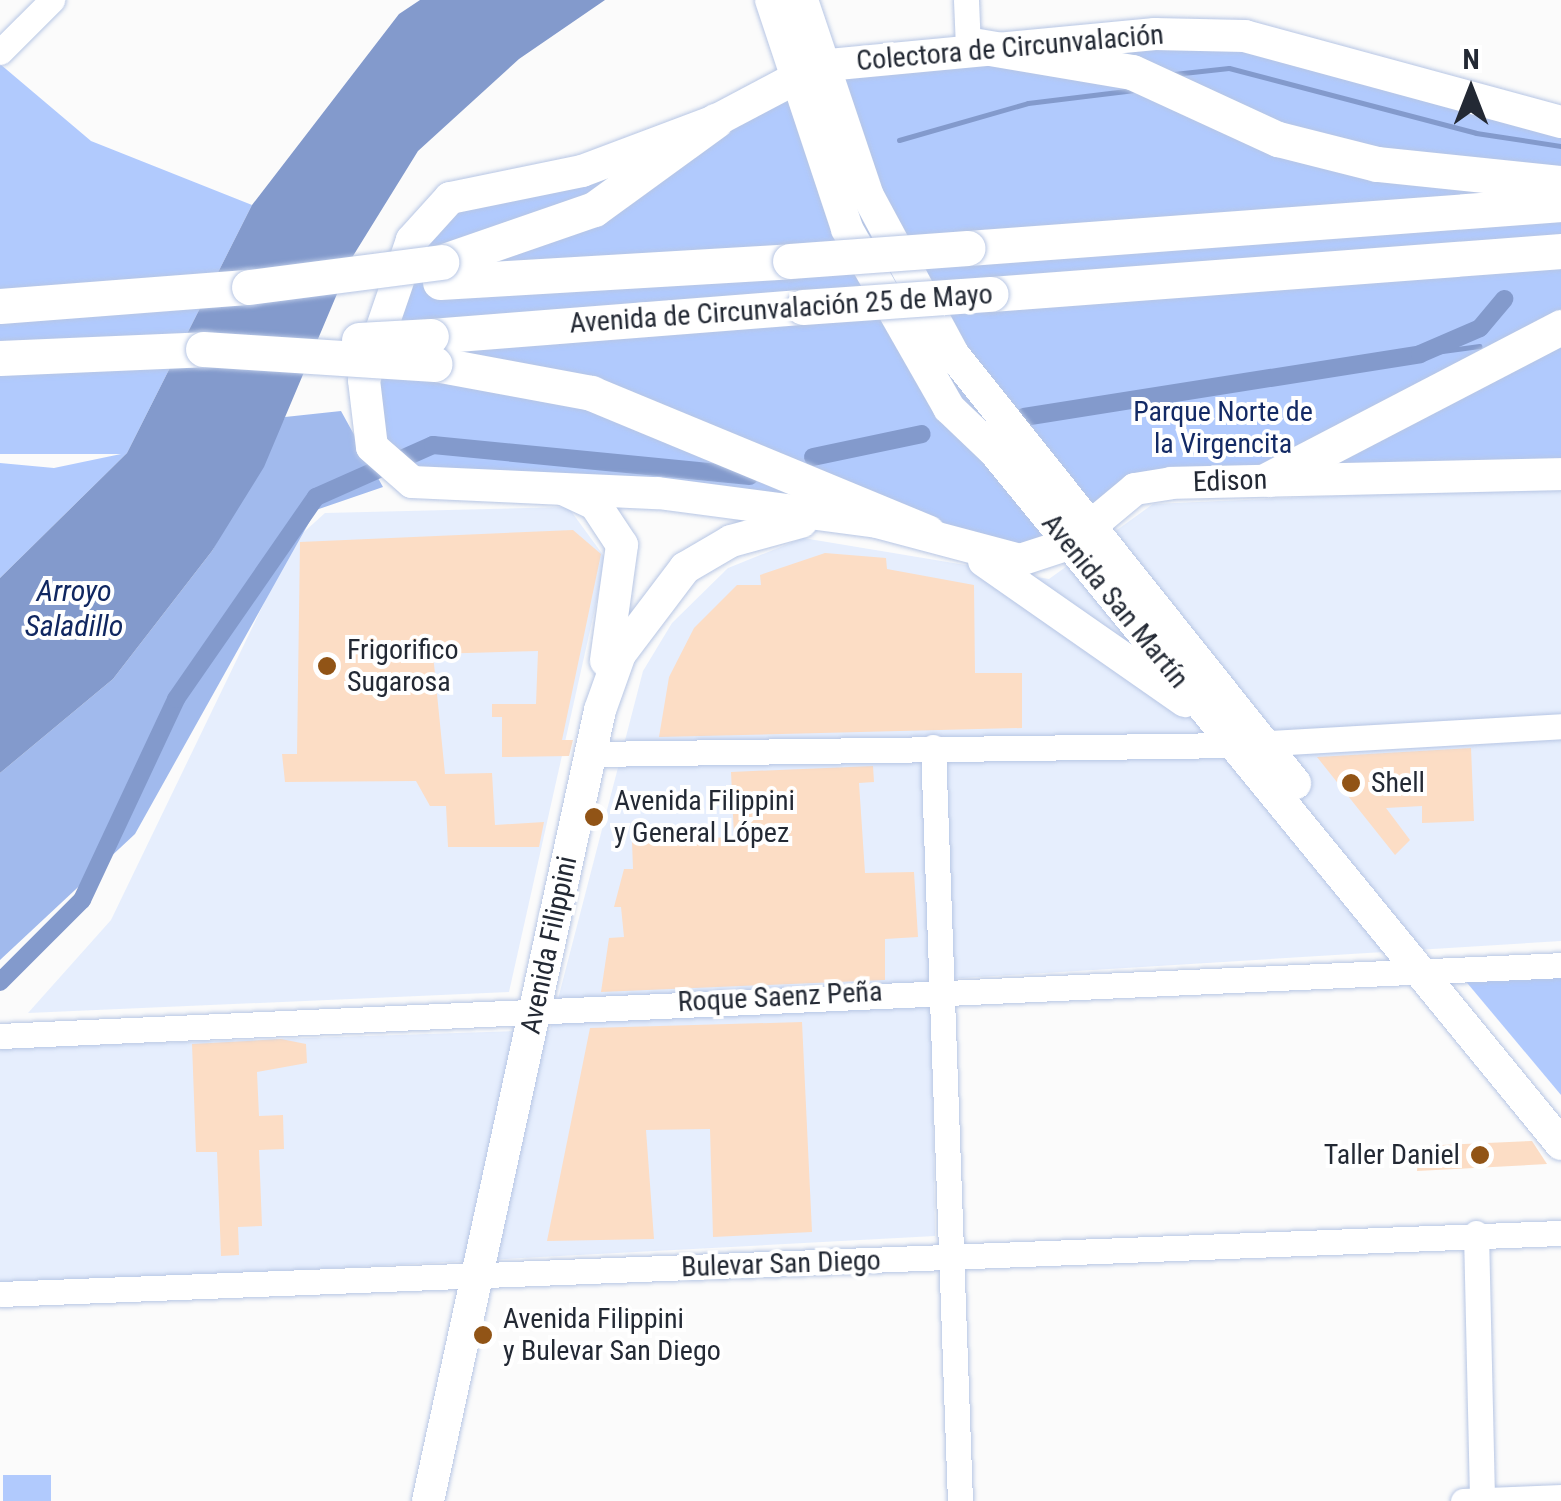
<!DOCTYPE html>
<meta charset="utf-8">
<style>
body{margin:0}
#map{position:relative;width:1561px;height:1501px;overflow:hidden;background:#fbfbfb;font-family:"Roboto Condensed",sans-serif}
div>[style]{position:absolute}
.built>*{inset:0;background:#e6eefd}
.green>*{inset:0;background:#b1cafd}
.forest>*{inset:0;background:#a1baed}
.water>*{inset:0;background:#839acc}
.stream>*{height:5px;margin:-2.5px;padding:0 2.5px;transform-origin:2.5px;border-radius:2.5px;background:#839acc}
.canal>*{height:18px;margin:-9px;padding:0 9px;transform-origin:9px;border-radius:9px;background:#839acc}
.building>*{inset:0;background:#fcddc5}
.roads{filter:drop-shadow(0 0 2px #b7c6e4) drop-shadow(0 0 2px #b7c6e4)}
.minor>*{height:25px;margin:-12.5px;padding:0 12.5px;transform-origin:12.5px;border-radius:12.5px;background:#fff}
.major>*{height:32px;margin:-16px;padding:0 16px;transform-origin:16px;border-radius:16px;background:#fff}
.highway>*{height:35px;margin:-17.5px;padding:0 17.5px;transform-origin:17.5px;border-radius:17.5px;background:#fff}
.bridges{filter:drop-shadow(0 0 2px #b7c6e4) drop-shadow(0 0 2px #b7c6e4)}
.highway-bridge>*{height:35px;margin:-17.5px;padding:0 17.5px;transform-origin:17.5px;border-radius:17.5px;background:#fff}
.dots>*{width:28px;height:28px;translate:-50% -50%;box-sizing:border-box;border:5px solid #fff;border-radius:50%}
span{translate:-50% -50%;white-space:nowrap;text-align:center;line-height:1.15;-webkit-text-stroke:8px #fff;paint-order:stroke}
.street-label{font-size:28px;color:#232934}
.park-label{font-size:28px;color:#132a65}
.poi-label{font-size:28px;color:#232934}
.left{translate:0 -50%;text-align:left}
.right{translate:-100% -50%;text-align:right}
.water-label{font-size:30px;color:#102761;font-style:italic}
.north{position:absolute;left:1421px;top:40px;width:100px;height:100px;-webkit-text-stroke:8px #fff;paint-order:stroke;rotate:0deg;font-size:28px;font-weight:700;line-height:40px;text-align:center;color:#232934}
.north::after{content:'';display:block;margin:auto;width:35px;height:45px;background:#232934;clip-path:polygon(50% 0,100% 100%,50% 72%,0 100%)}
</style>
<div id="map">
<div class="built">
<i style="clip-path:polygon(1561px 486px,1561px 941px,931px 980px,935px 1236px,0 1286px,0 1048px,550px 1030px,643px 671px,672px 623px,728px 568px,803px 538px,1049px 579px,1153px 504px)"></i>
<i style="clip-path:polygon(568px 507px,606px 559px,509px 992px,28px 1013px,111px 920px,294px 541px,325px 513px)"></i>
</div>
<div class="green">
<i style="clip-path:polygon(1245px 36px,1561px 122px,1561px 474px,1171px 483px,1051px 555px,927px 532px,434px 487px,364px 415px,426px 216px,582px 171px,791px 74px)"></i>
<i style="clip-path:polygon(0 64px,91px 141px,252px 205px,127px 453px,0 578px,0 463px,54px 468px,121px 454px,0 454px)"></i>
<i style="clip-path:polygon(1561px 970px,1561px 1095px,1463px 978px)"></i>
<i style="clip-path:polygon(3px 1475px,51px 1475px,51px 1501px,3px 1501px)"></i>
</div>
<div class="forest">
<i style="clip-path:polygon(341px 411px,383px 487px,316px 510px,135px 834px,0 960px,0 773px,113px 679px,212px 551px,285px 417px)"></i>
</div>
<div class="water">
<i style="clip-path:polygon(420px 0,605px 0,519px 59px,418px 151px,353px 256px,264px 467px,212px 551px,113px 679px,0 773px,0 578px,127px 453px,252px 205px,399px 14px)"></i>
</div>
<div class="stream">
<i style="left:1174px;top:74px;width:55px;rotate:-6.2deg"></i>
<i style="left:1229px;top:68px;width:255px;rotate:14.7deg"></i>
<i style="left:1476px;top:133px;width:86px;rotate:8.7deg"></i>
<i style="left:899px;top:140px;width:134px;rotate:-16deg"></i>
<i style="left:1028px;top:103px;width:107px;rotate:-7deg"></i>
<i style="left:1420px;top:354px;width:60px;rotate:-7.7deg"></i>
</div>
<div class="canal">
<i style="left:1024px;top:417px;width:401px;rotate:-9deg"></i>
<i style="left:1420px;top:354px;width:65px;rotate:-23.4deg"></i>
<i style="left:1480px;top:328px;width:38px;rotate:-50deg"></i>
<i style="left:813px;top:457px;width:111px;rotate:-11.9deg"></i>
<i style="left:0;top:982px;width:116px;rotate:-45deg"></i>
<i style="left:82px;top:900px;width:222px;rotate:-64.9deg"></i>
<i style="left:176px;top:699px;width:246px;rotate:-55.3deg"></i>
<i style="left:316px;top:497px;width:128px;rotate:-24deg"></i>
<i style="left:433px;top:445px;width:318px;rotate:5.6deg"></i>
</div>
<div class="building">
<i style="clip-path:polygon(573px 530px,601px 554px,562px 740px,573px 740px,569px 756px,502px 757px,502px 717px,492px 717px,492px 704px,536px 704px,538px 651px,433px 654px,445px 774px,492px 773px,495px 825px,544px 822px,539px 847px,448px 847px,446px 806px,430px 806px,416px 781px,285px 782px,282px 754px,297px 754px,300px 542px)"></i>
<i style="clip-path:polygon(825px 553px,886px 558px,887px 569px,974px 585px,975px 673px,1022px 673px,1022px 728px,659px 737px,669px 677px,694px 628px,737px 585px,761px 585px,760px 575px)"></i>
<i style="clip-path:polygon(1471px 748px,1474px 821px,1422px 823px,1422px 806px,1386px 808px,1410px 840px,1395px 855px,1317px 757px)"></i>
<i style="clip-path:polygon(873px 766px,874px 782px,859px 783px,865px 873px,914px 872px,918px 937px,885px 939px,885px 980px,601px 992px,609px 938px,624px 937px,621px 907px,614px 907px,624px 869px,633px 869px,632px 841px,734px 837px,731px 772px)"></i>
<i style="clip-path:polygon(802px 1022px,812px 1232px,713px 1237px,710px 1129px,646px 1130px,654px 1239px,547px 1241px,590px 1028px)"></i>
<i style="clip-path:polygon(281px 1039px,306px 1044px,307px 1063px,257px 1072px,259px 1116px,283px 1115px,284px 1149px,259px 1150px,262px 1226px,238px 1227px,239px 1255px,221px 1256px,217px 1152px,196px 1152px,192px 1044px)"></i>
<i style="clip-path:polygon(1532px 1141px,1547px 1164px,1417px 1171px,1419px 1146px)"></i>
</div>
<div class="roads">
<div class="minor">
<i style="left:966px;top:0;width:47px;rotate:87.6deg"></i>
<i style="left:0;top:52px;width:74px;rotate:-45deg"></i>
<i style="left:933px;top:747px;width:754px;rotate:87.95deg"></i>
<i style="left:590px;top:754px;width:645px;rotate:-0.8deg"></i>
<i style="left:1235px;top:745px;width:327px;rotate:-3.3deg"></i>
<i style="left:0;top:1036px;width:1563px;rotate:-2.6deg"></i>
<i style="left:1476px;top:1233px;width:268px;rotate:88.7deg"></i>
<i style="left:0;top:1294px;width:1562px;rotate:-2.24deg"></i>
<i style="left:1463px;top:1501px;width:98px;rotate:-2.3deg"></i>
</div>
<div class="major">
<i style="left:771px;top:0;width:241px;rotate:71.6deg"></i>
<i style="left:847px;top:229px;width:206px;rotate:60.3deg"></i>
<i style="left:949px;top:408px;width:64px;rotate:43.7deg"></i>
<i style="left:995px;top:452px;width:894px;rotate:50.72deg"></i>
<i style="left:802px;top:0;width:207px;rotate:71.4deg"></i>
<i style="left:868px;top:196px;width:179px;rotate:61.7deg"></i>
<i style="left:953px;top:354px;width:549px;rotate:51.44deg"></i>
<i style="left:1561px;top:122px;width:327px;rotate:-164.8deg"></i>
<i style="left:1245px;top:36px;width:90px;rotate:-178.7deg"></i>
<i style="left:1155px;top:34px;width:338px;rotate:174.6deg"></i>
<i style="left:819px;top:66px;width:118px;rotate:152.1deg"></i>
<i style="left:715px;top:121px;width:142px;rotate:159.4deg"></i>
<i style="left:582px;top:171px;width:135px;rotate:168.4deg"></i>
<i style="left:450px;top:198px;width:57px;rotate:132.1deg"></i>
<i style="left:412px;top:240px;width:148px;rotate:108.9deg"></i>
<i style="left:364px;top:380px;width:67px;rotate:83.2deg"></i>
<i style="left:372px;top:447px;width:53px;rotate:41.2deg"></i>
<i style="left:412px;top:482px;width:246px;rotate:2.6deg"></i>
<i style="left:658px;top:493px;width:221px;rotate:7.5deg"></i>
<i style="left:877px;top:522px;width:148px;rotate:14.9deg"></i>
<i style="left:1020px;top:560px;width:52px;rotate:-18.1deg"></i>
<i style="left:1069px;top:544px;width:86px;rotate:-39.8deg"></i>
<i style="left:1135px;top:489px;width:36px;rotate:-9deg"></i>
<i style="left:1171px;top:483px;width:390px;rotate:-1.3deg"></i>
<i style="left:565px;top:490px;width:33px;rotate:25deg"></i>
<i style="left:595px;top:504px;width:49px;rotate:56.6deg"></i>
<i style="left:622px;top:545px;width:117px;rotate:97.9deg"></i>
<i style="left:984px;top:561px;width:245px;rotate:34.9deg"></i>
<i style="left:428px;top:1501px;width:809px;rotate:-77.73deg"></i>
<i style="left:600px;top:710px;width:59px;rotate:-70.3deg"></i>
<i style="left:620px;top:654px;width:108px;rotate:-52.9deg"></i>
<i style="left:685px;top:568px;width:53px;rotate:-30.4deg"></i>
<i style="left:731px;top:541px;width:73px;rotate:-15.2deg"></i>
</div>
<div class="highway">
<i style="left:978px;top:46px;width:156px;rotate:9.6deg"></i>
<i style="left:1132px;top:72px;width:161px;rotate:24.7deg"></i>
<i style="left:1278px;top:139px;width:102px;rotate:14.2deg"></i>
<i style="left:1377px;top:164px;width:185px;rotate:5.9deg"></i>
<i style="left:968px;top:248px;width:595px;rotate:-4.24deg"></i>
<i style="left:441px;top:262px;width:162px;rotate:-19.1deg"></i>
<i style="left:594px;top:209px;width:150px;rotate:-36deg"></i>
<i style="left:440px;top:282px;width:351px;rotate:-3.4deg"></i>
<i style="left:991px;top:294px;width:572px;rotate:-4.31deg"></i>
<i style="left:0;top:306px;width:250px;rotate:-4.4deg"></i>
<i style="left:431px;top:336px;width:373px;rotate:-4.5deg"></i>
<i style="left:0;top:358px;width:203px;rotate:-2.5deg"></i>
<i style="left:435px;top:364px;width:159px;rotate:10.5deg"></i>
<i style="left:591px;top:393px;width:364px;rotate:22.5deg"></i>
<i style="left:1269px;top:479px;width:329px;rotate:-27.5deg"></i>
</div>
</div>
<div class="bridges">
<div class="highway-bridge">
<i style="left:790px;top:261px;width:178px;rotate:-4.2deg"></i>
<i style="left:249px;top:287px;width:194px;rotate:-7.4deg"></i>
<i style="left:803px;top:307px;width:188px;rotate:-4deg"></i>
<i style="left:359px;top:340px;width:72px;rotate:-3.2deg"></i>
<i style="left:203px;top:349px;width:232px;rotate:3.7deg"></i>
</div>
</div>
<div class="dots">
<i style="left:327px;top:666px;background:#915416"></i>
<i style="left:1351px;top:783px;background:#915416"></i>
<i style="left:594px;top:817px;background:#915416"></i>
<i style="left:1480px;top:1155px;background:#915416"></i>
<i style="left:483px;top:1335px;background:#915416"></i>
</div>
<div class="street-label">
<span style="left:1010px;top:48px;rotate:-5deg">Colectora de Circunvalación</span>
<span style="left:781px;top:309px;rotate:-4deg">Avenida de Circunvalación 25 de Mayo</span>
<span style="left:1230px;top:481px;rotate:-2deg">Edison</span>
<span style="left:1115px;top:601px;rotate:51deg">Avenida San Martín</span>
<span style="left:549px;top:945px;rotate:-78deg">Avenida Filippini</span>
<span style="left:780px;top:997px;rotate:-3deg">Roque Saenz Peña</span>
<span style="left:781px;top:1264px;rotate:-2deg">Bulevar San Diego</span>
</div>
<div class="park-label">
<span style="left:1223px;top:428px">Parque Norte de<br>la Virgencita</span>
</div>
<div class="poi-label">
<span class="left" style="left:347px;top:666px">Frigorifico<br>Sugarosa</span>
<span class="left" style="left:1371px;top:783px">Shell</span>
<span class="left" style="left:614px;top:817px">Avenida Filippini<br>y General López</span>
<span class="right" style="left:1460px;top:1155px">Taller Daniel</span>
<span class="left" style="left:503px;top:1335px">Avenida Filippini<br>y Bulevar San Diego</span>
</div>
<div class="water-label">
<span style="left:74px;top:608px">Arroyo<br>Saladillo</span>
</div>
<div class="north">N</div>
</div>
